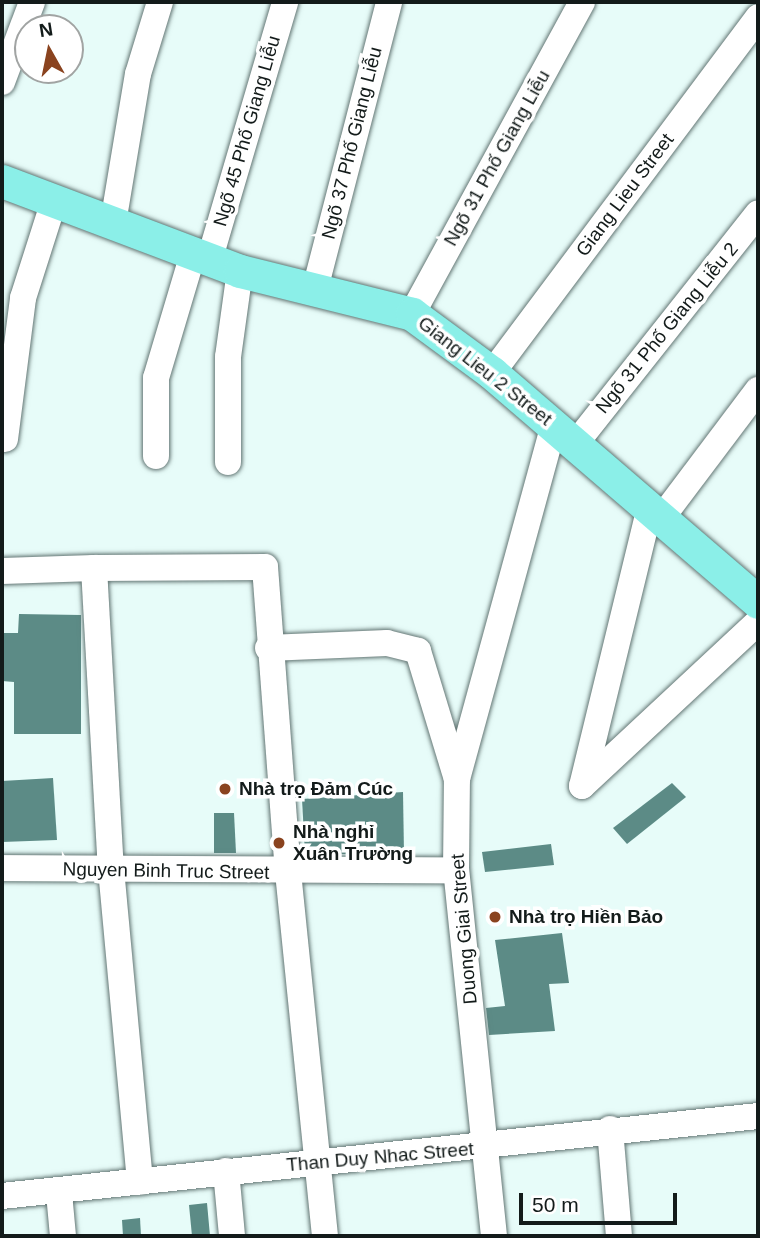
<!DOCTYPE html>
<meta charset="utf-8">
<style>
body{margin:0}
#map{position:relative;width:760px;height:1238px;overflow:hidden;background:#e7fcf9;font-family:Helvetica,sans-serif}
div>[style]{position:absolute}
.building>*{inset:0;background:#5c8b86}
.roads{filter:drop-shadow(0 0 2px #637674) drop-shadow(0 0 2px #637674)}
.minor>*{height:26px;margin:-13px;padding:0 13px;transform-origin:13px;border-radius:13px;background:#fff}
.major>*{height:33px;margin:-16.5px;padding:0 16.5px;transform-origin:16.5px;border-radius:16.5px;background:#8befe8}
.dots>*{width:19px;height:19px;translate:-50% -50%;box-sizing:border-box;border:4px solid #fff;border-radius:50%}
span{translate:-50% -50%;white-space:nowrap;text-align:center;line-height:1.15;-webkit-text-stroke:7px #fff;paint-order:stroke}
.street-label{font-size:19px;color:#131b1a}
.poi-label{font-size:19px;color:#131b1a;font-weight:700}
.left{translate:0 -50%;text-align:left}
.frame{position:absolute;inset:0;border:4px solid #131b1a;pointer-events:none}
.north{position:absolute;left:14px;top:14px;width:70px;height:70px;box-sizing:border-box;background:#fff;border:2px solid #a1a4a3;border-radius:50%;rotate:351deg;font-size:19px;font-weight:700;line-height:28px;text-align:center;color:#131b1a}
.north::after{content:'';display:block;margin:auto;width:24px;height:32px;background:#8a431f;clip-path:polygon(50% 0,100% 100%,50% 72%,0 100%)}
.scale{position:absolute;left:519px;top:1193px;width:158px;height:32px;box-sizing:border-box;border:4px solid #131b1a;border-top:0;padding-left:9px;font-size:21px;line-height:24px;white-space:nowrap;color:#131b1a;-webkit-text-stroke:5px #fff;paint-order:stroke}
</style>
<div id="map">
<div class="building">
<i style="clip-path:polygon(19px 614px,81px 615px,81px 734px,14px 734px,14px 682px,2px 681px,2px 633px,18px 633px)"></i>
<i style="clip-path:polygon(53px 778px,57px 840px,2px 842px,2px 781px)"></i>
<i style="clip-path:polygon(672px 783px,686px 797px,627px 844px,613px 828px)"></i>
<i style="clip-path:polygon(403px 792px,404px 854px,305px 854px,302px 799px)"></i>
<i style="clip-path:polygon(214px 813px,234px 813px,236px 853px,214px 853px)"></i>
<i style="clip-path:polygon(551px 844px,554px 865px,485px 872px,482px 852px)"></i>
<i style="clip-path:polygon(562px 933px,569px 983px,549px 984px,555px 1031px,489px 1035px,486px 1008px,505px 1006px,495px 940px)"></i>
<i style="clip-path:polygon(207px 1203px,210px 1236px,192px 1236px,189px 1205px)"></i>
<i style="clip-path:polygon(140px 1218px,141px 1236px,123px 1236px,122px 1220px)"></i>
</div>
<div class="roads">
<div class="minor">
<i style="left:2px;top:82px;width:85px;rotate:-69.4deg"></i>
<i style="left:113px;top:223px;width:151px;rotate:-80.5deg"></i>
<i style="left:138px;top:74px;width:75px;rotate:-73deg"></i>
<i style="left:209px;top:261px;width:270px;rotate:-73.6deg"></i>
<i style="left:316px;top:285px;width:292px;rotate:-75.5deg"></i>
<i style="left:412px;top:314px;width:355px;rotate:-61.4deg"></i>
<i style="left:492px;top:373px;width:444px;rotate:-53.2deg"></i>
<i style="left:5px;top:439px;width:142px;rotate:-82.7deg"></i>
<i style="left:23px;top:298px;width:102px;rotate:-72.3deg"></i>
<i style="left:576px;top:443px;width:293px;rotate:-51.6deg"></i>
<i style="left:156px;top:456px;width:78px;rotate:-90deg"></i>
<i style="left:156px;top:378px;width:129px;rotate:-73.4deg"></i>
<i style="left:228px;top:462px;width:105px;rotate:-90deg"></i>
<i style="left:228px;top:357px;width:87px;rotate:-82.1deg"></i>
<i style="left:663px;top:516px;width:158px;rotate:-53deg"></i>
<i style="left:94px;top:568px;width:171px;rotate:-0.3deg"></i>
<i style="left:265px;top:567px;width:306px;rotate:85.7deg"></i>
<i style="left:288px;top:872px;width:366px;rotate:84.2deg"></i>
<i style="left:2px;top:571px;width:92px;rotate:-1.9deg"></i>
<i style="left:94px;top:568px;width:301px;rotate:86.8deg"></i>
<i style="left:111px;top:869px;width:314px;rotate:84.7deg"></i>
<i style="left:268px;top:648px;width:119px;rotate:-2.4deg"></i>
<i style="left:387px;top:643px;width:32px;rotate:14deg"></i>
<i style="left:418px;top:651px;width:134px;rotate:73.1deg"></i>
<i style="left:582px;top:786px;width:288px;rotate:-76.3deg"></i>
<i style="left:582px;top:786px;width:241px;rotate:-43deg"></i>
<i style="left:2px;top:868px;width:454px;rotate:0.3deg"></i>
<i style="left:610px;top:1129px;width:107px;rotate:85.2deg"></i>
<i style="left:226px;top:1171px;width:65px;rotate:84.7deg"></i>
<i style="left:59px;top:1193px;width:43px;rotate:84.7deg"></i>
<i style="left:2px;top:1196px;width:760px;rotate:-6.04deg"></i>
<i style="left:494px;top:1236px;width:368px;rotate:-95.9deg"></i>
<i style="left:456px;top:870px;width:91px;rotate:-89.4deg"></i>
<i style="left:457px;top:779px;width:367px;rotate:-74.7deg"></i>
</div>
<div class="major">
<i style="left:2px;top:181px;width:254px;rotate:20.7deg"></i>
<i style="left:240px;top:271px;width:177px;rotate:14deg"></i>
<i style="left:412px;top:314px;width:99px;rotate:36.4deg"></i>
<i style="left:492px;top:373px;width:351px;rotate:40.7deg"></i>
</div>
</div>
<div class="dots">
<i style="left:225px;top:789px;background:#8a431f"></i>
<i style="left:279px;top:843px;background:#8a431f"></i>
<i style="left:495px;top:917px;background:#8a431f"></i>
</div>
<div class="street-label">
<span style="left:247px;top:131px;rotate:-74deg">Ngõ 45 Phố Giang Liễu</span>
<span style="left:352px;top:143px;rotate:-76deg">Ngõ 37 Phố Giang Liễu</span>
<span style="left:497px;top:158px;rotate:-61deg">Ngõ 31 Phố Giang Liễu</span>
<span style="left:625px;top:195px;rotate:-53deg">Giang Lieu Street</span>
<span style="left:667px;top:328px;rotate:-51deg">Ngõ 31 Phố Giang Liễu 2</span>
<span style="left:485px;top:371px;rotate:38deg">Giang Lieu 2 Street</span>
<span style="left:166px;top:871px;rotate:1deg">Nguyen Binh Truc Street</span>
<span style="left:464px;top:929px;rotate:-95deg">Duong Giai Street</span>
<span style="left:380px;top:1157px;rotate:-5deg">Than Duy Nhac Street</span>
</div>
<div class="poi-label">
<span class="left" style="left:239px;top:789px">Nhà trọ Đảm Cúc</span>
<span class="left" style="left:293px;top:843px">Nhà nghỉ<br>Xuân Trường</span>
<span class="left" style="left:509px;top:917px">Nhà trọ Hiền Bảo</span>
</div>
<div class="frame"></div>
<div class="north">N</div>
<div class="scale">50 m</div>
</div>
